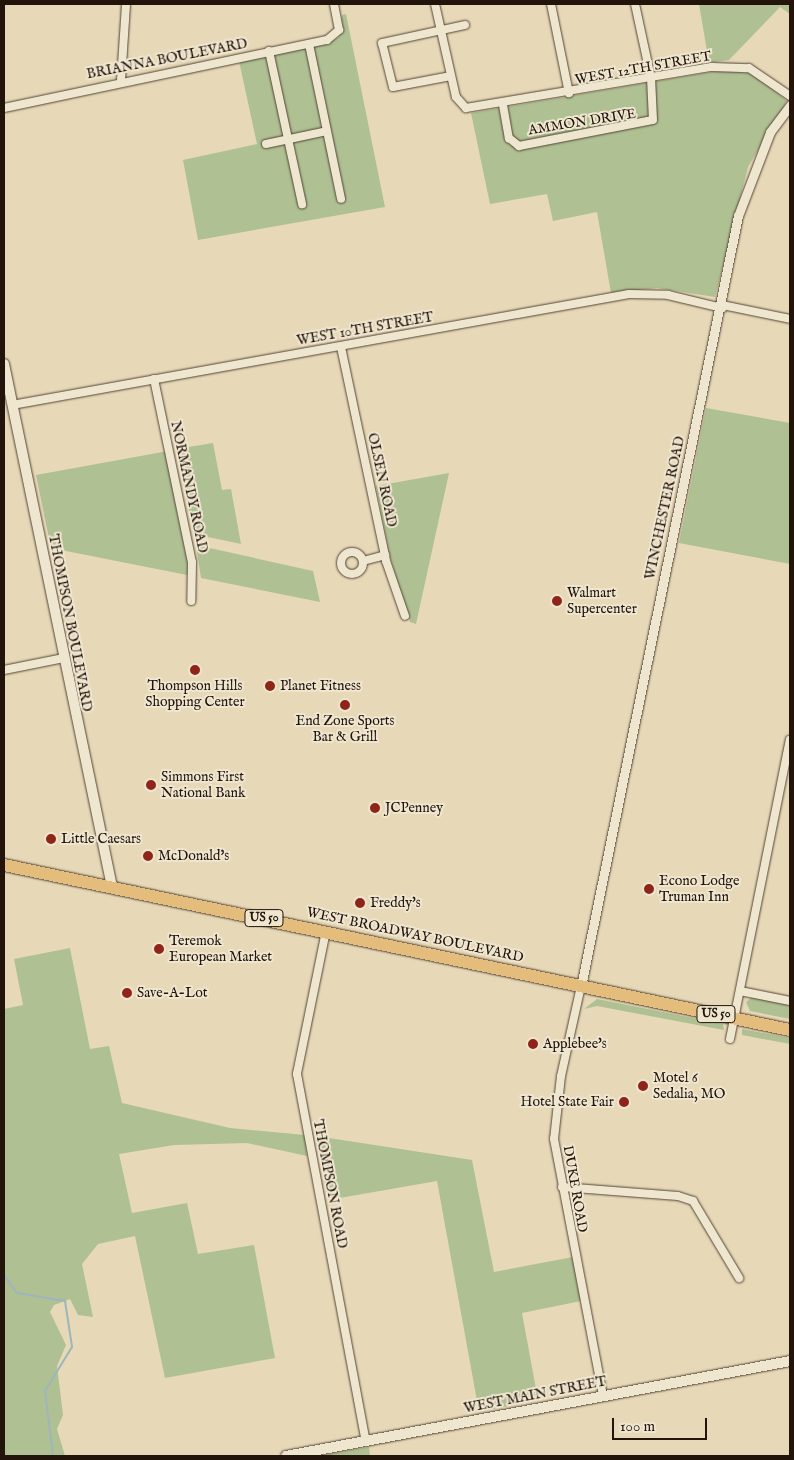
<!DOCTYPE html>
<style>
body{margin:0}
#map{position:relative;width:794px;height:1460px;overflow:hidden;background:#e7d8b7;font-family:"IM FELL English",serif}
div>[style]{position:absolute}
.green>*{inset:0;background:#afc093}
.stream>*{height:2px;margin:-1px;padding:0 1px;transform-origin:1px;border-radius:1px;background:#9eb6bb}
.roads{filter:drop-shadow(0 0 1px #534436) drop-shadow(0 0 1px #534436)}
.minor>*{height:8px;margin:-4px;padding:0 4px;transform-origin:4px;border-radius:4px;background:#efe6d0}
.minor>.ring{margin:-4px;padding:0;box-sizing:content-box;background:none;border:8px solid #efe6d0;border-radius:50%}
.tertiary>*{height:9px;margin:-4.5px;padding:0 4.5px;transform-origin:4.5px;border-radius:4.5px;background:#efe6d0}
.secondary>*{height:10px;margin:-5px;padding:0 5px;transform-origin:5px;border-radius:5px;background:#efe6d0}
.trunk>*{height:12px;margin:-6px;padding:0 6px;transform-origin:6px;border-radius:6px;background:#e4bc7c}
.dots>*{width:14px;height:14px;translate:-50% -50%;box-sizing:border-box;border:2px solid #efe6d0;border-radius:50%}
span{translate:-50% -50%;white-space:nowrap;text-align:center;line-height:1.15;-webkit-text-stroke:4px #efe6d0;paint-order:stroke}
.shield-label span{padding:1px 4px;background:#efe6d0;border:1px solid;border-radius:4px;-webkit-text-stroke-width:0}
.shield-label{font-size:12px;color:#22130b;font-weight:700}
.street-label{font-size:14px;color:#22130b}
.poi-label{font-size:14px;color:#22130b}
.left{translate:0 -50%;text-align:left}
.right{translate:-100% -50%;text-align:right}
.frame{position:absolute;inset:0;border:5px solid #22130b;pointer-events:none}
.scale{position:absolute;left:612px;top:1418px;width:95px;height:22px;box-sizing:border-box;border:2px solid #22130b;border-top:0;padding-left:6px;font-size:15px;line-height:18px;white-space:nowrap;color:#22130b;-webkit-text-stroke:4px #efe6d0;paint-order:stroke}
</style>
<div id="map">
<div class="green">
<i style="clip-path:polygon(699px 4px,790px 4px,790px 14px,780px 7px,729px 60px,709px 63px)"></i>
<i style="clip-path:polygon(346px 14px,385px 207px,198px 240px,183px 160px,257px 144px,239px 61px,329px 43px,339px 37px,342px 15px)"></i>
<i style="clip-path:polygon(723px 70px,754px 74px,787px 101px,748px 167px,715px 297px,657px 288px,611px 293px,597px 212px,553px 221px,547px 194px,490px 204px,471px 113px)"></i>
<i style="clip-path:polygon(706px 408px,790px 423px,790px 564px,679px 543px)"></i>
<i style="clip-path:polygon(213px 443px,222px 490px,231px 489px,241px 544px,194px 534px,176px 449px)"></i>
<i style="clip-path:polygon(168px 451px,192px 576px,51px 548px,36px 475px)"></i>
<i style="clip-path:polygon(449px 473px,416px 624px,410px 622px,390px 557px,376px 486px)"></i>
<i style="clip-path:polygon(196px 545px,313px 571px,320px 602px,201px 578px)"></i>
<i style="clip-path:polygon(70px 948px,90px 1049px,109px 1046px,122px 1103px,230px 1128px,305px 1135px,307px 1156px,247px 1143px,174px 1145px,119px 1154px,132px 1213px,187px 1203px,198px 1254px,254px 1245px,275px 1358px,165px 1378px,135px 1236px,98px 1244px,82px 1264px,93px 1317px,78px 1315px,70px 1299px,54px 1305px,50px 1312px,66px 1345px,57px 1366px,63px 1415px,57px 1429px,65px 1456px,4px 1456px,4px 1009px,23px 1005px,14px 959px)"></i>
<i style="clip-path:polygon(755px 995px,790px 1002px,790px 1019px,750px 1011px,746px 1002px)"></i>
<i style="clip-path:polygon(597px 999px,723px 1024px,724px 1030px,597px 1006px,584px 1009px)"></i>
<i style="clip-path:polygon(742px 1029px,790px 1038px,790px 1044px,742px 1035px)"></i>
<i style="clip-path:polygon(316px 1136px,472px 1160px,494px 1272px,573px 1257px,581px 1301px,522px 1313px,538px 1400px,479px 1412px,437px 1181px,328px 1200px)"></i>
<i style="clip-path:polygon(369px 1447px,370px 1456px,319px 1456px)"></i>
</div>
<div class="stream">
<i style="left:4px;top:1275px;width:22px;rotate:54deg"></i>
<i style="left:17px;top:1293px;width:49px;rotate:9.5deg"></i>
<i style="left:65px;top:1301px;width:47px;rotate:81.3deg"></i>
<i style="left:72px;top:1347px;width:52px;rotate:121.5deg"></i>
<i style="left:45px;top:1391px;width:65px;rotate:83deg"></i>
</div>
<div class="roads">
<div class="minor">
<i style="left:435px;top:4px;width:95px;rotate:77.3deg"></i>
<i style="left:456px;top:97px;width:15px;rotate:48deg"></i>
<i style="left:466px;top:108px;width:249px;rotate:-9.5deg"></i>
<i style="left:712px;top:67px;width:37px;rotate:2deg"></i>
<i style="left:749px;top:68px;width:50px;rotate:34.3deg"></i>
<i style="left:551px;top:4px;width:91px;rotate:78.6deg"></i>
<i style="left:309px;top:44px;width:158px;rotate:78.3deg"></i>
<i style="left:269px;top:51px;width:157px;rotate:77.8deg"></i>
<i style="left:451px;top:76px;width:59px;rotate:169.3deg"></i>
<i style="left:393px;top:87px;width:45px;rotate:-104deg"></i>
<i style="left:382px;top:43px;width:85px;rotate:-12.2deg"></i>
<i style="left:121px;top:80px;width:76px;rotate:-86.2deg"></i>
<i style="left:503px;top:105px;width:34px;rotate:80deg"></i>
<i style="left:509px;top:138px;width:13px;rotate:39deg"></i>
<i style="left:519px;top:146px;width:136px;rotate:-11deg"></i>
<i style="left:653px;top:120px;width:42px;rotate:-92.7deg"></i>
<i style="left:651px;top:78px;width:76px;rotate:-102.2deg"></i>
<i style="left:4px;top:108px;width:330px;rotate:-11.9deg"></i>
<i style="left:327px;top:40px;width:16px;rotate:-40deg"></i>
<i style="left:339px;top:30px;width:26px;rotate:-101deg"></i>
<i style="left:266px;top:144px;width:62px;rotate:-12deg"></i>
<i style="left:722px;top:305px;width:69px;rotate:11.6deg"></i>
<i style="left:341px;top:347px;width:219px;rotate:78.1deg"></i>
<i style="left:386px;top:561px;width:58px;rotate:70.9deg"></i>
<i style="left:154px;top:379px;width:187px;rotate:78.3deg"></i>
<i style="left:192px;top:562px;width:39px;rotate:91deg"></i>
<i style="left:12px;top:405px;width:627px;rotate:-10.2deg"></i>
<i style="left:629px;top:294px;width:39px;rotate:1deg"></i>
<i style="left:668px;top:295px;width:56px;rotate:13.5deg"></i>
<i class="ring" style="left:341px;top:552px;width:14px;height:14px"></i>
<i style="left:363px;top:561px;width:23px;rotate:-15deg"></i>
<i style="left:4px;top:670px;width:61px;rotate:-11.3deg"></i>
<i style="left:326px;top:931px;width:146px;rotate:101.5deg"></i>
<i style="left:297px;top:1074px;width:374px;rotate:79.4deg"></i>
<i style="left:581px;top:986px;width:92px;rotate:102.5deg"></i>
<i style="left:561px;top:1076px;width:63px;rotate:96.3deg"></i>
<i style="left:554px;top:1139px;width:262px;rotate:79.2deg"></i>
<i style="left:740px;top:991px;width:51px;rotate:11.3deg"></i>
<i style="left:730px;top:1039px;width:305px;rotate:-78.7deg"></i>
<i style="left:562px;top:1187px;width:116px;rotate:4.4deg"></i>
<i style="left:678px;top:1196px;width:16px;rotate:18deg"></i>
<i style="left:693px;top:1201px;width:90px;rotate:59.1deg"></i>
</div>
<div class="tertiary">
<i style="left:581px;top:986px;width:786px;rotate:-78.48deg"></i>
<i style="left:738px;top:216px;width:90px;rotate:-69.1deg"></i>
<i style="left:770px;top:132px;width:34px;rotate:-53deg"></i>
</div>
<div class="secondary">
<i style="left:4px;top:364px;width:534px;rotate:78.33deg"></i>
<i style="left:286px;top:1456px;width:513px;rotate:-10.67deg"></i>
</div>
<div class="trunk">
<i style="left:4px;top:865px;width:803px;rotate:11.86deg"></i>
</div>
</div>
<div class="dots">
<i style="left:557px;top:601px;background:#8f2418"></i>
<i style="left:195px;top:670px;background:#8f2418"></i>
<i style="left:270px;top:686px;background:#8f2418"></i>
<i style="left:345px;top:705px;background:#8f2418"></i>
<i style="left:151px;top:785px;background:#8f2418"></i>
<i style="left:375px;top:808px;background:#8f2418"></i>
<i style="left:51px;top:839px;background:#8f2418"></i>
<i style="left:148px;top:856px;background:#8f2418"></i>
<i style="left:649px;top:889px;background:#8f2418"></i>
<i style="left:360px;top:903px;background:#8f2418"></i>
<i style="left:159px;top:949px;background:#8f2418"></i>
<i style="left:127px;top:993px;background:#8f2418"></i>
<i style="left:533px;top:1044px;background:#8f2418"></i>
<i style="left:643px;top:1086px;background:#8f2418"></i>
<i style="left:624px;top:1102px;background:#8f2418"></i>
</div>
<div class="shield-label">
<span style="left:264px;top:918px">US 50</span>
<span style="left:716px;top:1014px">US 50</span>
</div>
<div class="street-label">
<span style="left:167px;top:59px;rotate:-11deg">BRIANNA BOULEVARD</span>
<span style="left:643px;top:68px;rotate:-10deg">WEST 12TH STREET</span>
<span style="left:582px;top:122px;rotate:-9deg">AMMON DRIVE</span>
<span style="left:365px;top:329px;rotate:-10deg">WEST 10TH STREET</span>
<span style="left:382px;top:480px;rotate:78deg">OLSEN ROAD</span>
<span style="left:189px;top:487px;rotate:78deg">NORMANDY ROAD</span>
<span style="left:665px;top:508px;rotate:-78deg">WINCHESTER ROAD</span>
<span style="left:70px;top:623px;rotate:79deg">THOMPSON BOULEVARD</span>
<span style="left:415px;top:935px;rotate:12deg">WEST BROADWAY BOULEVARD</span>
<span style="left:330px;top:1184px;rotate:79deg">THOMPSON ROAD</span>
<span style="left:575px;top:1189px;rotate:80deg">DUKE ROAD</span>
<span style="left:535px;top:1395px;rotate:-11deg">WEST MAIN STREET</span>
</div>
<div class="poi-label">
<span class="left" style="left:567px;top:601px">Walmart<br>Supercenter</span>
<span style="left:195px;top:694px">Thompson Hills<br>Shopping Center</span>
<span class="left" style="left:280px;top:686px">Planet Fitness</span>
<span style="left:345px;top:729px">End Zone Sports<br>Bar &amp; Grill</span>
<span class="left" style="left:161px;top:785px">Simmons First<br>National Bank</span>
<span class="left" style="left:385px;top:808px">JCPenney</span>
<span class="left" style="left:61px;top:839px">Little Caesars</span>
<span class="left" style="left:158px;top:856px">McDonald's</span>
<span class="left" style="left:659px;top:889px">Econo Lodge<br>Truman Inn</span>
<span class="left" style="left:370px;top:903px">Freddy's</span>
<span class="left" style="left:169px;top:949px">Teremok<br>European Market</span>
<span class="left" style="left:137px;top:993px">Save-A-Lot</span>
<span class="left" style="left:543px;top:1044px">Applebee's</span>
<span class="left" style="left:653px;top:1086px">Motel 6<br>Sedalia, MO</span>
<span class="right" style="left:614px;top:1102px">Hotel State Fair</span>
</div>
<div class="frame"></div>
<div class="scale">100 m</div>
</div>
